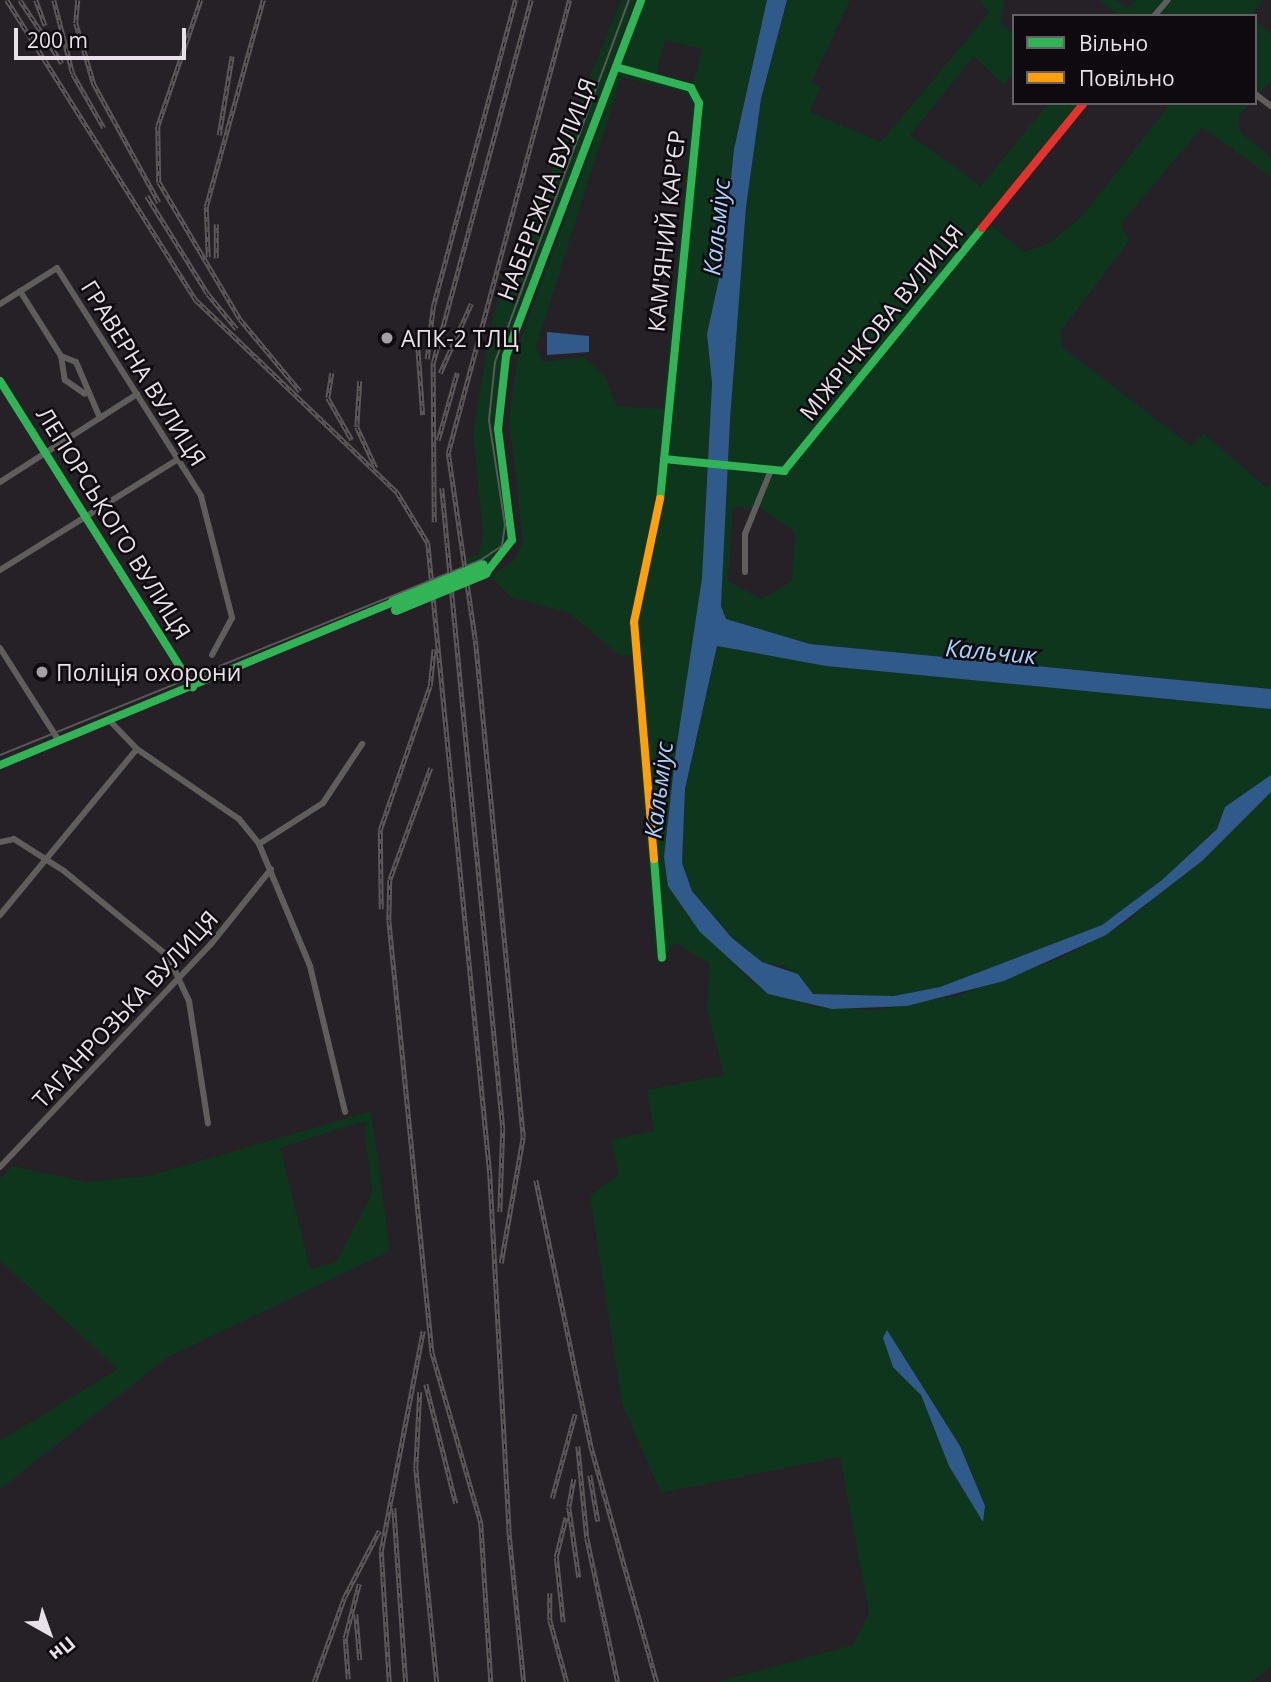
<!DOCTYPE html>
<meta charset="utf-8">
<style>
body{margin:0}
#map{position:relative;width:1271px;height:1682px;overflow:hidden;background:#262126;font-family:"Open Sans",sans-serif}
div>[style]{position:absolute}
.green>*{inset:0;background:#0d361c}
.water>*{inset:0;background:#2f5a89}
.street>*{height:6px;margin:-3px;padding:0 3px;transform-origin:3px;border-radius:3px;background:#605e5c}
.fast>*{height:8px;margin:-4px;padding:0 4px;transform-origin:4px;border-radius:4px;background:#30b455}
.slow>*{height:8px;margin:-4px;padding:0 4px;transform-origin:4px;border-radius:4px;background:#ff9f0a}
.jam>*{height:8px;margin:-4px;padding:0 4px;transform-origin:4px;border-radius:4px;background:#e5322d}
.tram>*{height:2px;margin:-1px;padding:0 1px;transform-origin:1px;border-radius:1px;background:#5c585a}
.rail>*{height:4.5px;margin-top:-2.25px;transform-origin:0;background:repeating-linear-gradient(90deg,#0e0a0f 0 5px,#5c585a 0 10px);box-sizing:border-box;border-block:2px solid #5c585a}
.fast-bridge>*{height:10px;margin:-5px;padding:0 5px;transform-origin:5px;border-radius:5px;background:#30b455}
.dots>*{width:19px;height:19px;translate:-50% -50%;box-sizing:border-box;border:4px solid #0e0a0f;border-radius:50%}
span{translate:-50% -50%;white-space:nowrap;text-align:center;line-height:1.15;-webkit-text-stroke:5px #0e0a0f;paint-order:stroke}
.street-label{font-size:23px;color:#e8e1e9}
.poi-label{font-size:23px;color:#e8e1e9}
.left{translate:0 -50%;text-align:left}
.water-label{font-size:24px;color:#a8d0fd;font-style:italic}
.legend{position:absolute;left:1012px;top:14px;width:245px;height:91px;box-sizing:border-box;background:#0e0a0f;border:2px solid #656066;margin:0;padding:9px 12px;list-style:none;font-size:21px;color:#e8e1e9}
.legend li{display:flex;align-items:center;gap:14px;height:35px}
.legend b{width:35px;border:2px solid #656066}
.north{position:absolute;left:14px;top:1598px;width:70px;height:70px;-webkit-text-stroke:5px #0e0a0f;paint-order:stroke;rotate:140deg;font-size:19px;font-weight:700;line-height:28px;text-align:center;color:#e8e1e9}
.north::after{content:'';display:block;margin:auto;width:24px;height:32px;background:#e8e1e9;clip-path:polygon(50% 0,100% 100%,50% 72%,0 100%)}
.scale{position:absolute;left:14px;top:28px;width:172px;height:32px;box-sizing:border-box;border:4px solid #e8e1e9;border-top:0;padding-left:9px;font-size:21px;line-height:24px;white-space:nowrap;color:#e8e1e9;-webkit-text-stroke:5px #0e0a0f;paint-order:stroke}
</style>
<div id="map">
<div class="green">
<i style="clip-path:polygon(621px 0,635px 0,499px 374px,509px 540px,498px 557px,469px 569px,467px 559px,479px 554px,483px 533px,473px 432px,493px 316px)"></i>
<i style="clip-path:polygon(evenodd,645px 0,767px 0,734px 149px,722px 265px,707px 334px,712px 383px,702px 578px,664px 857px,721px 950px,753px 983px,814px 1007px,876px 1010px,959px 995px,1063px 957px,1128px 921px,1271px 792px,1271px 1667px,1251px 1682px,717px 1682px,853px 1645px,869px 1613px,840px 1457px,661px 1493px,622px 1404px,590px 1196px,619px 1175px,611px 1140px,654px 1131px,647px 1090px,724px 1075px,707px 1009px,709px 963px,675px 943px,657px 964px,631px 655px,620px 656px,569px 613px,511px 597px,491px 577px,514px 560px,523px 542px,509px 419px,519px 345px,645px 0,665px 40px,702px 49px,693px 84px,656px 74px,665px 40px,645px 0,621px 77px,684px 92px,693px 104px,663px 409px,617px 406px,604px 376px,584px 357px,543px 362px,536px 347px,621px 77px)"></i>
<i style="clip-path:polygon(evenodd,787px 0,850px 0,811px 82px,820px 87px,810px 112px,881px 142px,989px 13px,979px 0,1005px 0,1000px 23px,1014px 34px,1014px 73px,1004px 85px,974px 56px,910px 135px,981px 186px,1049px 103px,1089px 103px,990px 224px,1024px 252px,1050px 243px,1083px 215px,1171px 103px,1250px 103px,1239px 115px,1239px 131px,1271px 157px,1271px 177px,1202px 127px,1121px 224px,1129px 241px,1060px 332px,1063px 348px,1191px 446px,1203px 433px,1267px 488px,1271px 484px,1271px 689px,810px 644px,726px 619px,721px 606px,730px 420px,746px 207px,761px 99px,787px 0,733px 507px,760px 508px,795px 532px,792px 581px,761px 599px,728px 581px,733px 507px)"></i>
<i style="clip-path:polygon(1100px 0,1116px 0,1128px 9px,1136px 0,1263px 0,1251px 16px,1119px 16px)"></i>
<i style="clip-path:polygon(1255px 20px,1271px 34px,1271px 81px,1255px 98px)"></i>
<i style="clip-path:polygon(717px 646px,826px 666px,1271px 709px,1271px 775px,1225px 807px,1217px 828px,1162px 880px,1102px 925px,940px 987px,894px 996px,813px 994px,785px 966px,762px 962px,732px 938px,692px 891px,682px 863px,685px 789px)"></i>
<i style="clip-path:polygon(evenodd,371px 1111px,390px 1251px,168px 1357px,0 1489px,0 1441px,118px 1369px,0 1261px,0 1179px,13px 1166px,86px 1182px,149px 1176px,371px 1111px,364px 1121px,372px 1194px,336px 1262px,310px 1269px,280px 1148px,364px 1121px)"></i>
</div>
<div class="water">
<i style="clip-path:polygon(767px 0,787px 0,761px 99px,746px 207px,730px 420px,721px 606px,726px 619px,810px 644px,1271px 689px,1271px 709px,826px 666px,717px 646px,685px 789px,682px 863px,692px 891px,732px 938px,762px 962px,798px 974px,813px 994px,894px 996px,940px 987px,1102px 925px,1162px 880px,1217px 829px,1225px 807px,1271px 775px,1271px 792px,1202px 861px,1106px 935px,1004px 981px,907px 1006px,832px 1009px,768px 994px,700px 932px,668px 886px,664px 857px,675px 757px,702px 578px,712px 383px,707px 334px,722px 265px,734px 149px)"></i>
<i style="clip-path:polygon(547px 332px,589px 336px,589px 352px,547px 355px)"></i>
<i style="clip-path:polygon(887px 1330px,960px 1446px,985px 1506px,983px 1522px,949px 1466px,921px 1395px,893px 1367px,883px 1338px)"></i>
</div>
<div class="street">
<i style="left:1154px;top:16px;width:21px;rotate:-49deg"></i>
<i style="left:1255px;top:94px;width:20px;rotate:37deg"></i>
<i style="left:20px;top:291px;width:77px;rotate:57.8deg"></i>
<i style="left:61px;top:356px;width:24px;rotate:81deg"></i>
<i style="left:65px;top:380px;width:24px;rotate:35deg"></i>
<i style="left:0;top:304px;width:67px;rotate:-32.3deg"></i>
<i style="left:57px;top:268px;width:270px;rotate:57.7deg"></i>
<i style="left:201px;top:496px;width:126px;rotate:75.7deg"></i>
<i style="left:232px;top:618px;width:42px;rotate:118.4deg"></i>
<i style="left:61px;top:356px;width:16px;rotate:22deg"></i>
<i style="left:76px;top:362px;width:61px;rotate:66.8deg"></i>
<i style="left:0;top:482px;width:163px;rotate:-32.7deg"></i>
<i style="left:0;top:570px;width:210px;rotate:-31.9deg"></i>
<i style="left:745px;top:572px;width:38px;rotate:-90deg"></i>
<i style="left:745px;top:534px;width:69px;rotate:-67.9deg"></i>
<i style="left:0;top:648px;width:110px;rotate:57.6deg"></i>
<i style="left:110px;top:721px;width:39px;rotate:46deg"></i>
<i style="left:137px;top:749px;width:124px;rotate:34.5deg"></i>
<i style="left:239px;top:819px;width:32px;rotate:51deg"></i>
<i style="left:259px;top:844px;width:132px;rotate:67.3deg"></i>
<i style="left:310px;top:966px;width:150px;rotate:76.5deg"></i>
<i style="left:0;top:842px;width:14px;rotate:-12deg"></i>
<i style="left:14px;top:839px;width:59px;rotate:32.6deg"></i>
<i style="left:64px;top:871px;width:134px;rotate:39.3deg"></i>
<i style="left:168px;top:956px;width:50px;rotate:65deg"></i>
<i style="left:189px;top:1001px;width:124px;rotate:81.2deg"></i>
<i style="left:259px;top:844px;width:76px;rotate:-32.6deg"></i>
<i style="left:323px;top:803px;width:71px;rotate:-56.5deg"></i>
<i style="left:0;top:915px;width:215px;rotate:-50.5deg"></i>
<i style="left:0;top:1167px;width:307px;rotate:-46.6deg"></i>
<i style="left:211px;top:944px;width:96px;rotate:-51.3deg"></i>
</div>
<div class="fast">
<i style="left:616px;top:67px;width:78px;rotate:15.6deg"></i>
<i style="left:691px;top:88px;width:17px;rotate:62deg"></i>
<i style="left:699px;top:103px;width:398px;rotate:95.6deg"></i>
<i style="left:0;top:381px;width:362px;rotate:57.8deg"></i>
<i style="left:664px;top:459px;width:121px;rotate:5.7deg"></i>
<i style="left:784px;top:471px;width:313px;rotate:-50.8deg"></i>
<i style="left:486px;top:573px;width:42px;rotate:-51.8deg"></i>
<i style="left:512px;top:540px;width:112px;rotate:-97.2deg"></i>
<i style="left:498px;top:429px;width:73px;rotate:-83.7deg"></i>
<i style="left:506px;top:356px;width:381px;rotate:-69.2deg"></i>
<i style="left:0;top:765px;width:425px;rotate:-22.5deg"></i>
<i style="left:654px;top:859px;width:99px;rotate:85.4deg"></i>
</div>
<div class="slow">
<i style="left:654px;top:859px;width:238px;rotate:-94.8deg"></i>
<i style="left:634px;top:622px;width:126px;rotate:-78.1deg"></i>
</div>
<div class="jam">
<i style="left:982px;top:228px;width:161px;rotate:-50.8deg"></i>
</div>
<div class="tram">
<i style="left:0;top:755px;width:519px;rotate:-22.07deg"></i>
<i style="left:481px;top:560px;width:25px;rotate:-34deg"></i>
<i style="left:502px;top:546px;width:21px;rotate:-82deg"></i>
<i style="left:505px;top:525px;width:106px;rotate:-98.7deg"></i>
<i style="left:489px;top:420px;width:58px;rotate:-84.1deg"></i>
<i style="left:495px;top:362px;width:386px;rotate:-69.7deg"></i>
</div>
<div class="rail">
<i style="left:7px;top:0;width:355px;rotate:57.8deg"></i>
<i style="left:196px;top:300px;width:278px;rotate:43.7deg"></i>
<i style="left:397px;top:492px;width:60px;rotate:58.7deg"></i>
<i style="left:428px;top:543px;width:634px;rotate:84.39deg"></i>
<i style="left:490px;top:1174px;width:357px;rotate:86.9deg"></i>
<i style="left:509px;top:1530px;width:153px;rotate:84.4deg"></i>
<i style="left:20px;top:0;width:76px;rotate:56.3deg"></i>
<i style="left:36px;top:0;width:27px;rotate:70deg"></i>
<i style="left:54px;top:0;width:76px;rotate:75.6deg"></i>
<i style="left:73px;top:74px;width:62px;rotate:60.1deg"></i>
<i style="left:78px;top:0;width:23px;rotate:95deg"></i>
<i style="left:76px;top:23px;width:64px;rotate:73.6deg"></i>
<i style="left:94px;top:84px;width:135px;rotate:61.2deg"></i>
<i style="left:201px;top:0;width:133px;rotate:108.8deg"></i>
<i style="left:158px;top:126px;width:56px;rotate:89deg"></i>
<i style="left:159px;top:182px;width:159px;rotate:59.4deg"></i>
<i style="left:240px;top:319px;width:94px;rotate:50.2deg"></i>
<i style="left:219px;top:135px;width:80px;rotate:-80.7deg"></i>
<i style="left:147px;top:196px;width:115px;rotate:58.1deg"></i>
<i style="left:208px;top:294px;width:45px;rotate:50.4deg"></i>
<i style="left:208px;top:257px;width:50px;rotate:-92.3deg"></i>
<i style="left:206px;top:207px;width:215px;rotate:-74.6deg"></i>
<i style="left:216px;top:258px;width:34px;rotate:-90deg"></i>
<i style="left:418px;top:346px;width:69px;rotate:85.9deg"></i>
<i style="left:427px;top:359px;width:52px;rotate:-83.4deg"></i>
<i style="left:433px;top:307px;width:318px;rotate:-75deg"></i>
<i style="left:332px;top:373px;width:25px;rotate:99deg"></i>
<i style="left:328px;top:398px;width:48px;rotate:60.3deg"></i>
<i style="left:440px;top:373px;width:76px;rotate:-65.8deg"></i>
<i style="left:360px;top:381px;width:46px;rotate:93.7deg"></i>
<i style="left:357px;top:427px;width:45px;rotate:65.1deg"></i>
<i style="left:438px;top:440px;width:70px;rotate:-74.2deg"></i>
<i style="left:442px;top:488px;width:643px;rotate:84.56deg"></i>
<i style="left:503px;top:1128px;width:84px;rotate:92deg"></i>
<i style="left:434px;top:522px;width:159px;rotate:-90.4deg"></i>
<i style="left:433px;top:363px;width:376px;rotate:-74.9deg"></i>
<i style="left:431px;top:768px;width:119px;rotate:110.1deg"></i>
<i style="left:390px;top:880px;width:40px;rotate:91.4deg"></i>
<i style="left:389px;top:920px;width:434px;rotate:84.3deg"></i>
<i style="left:432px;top:1352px;width:178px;rotate:74deg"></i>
<i style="left:481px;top:1523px;width:159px;rotate:86.4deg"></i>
<i style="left:381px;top:909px;width:79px;rotate:-90.7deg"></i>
<i style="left:380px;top:830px;width:152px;rotate:-70.9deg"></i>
<i style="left:430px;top:686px;width:37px;rotate:-84deg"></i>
<i style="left:536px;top:1180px;width:272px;rotate:78.3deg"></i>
<i style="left:591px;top:1446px;width:245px;rotate:74.4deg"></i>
<i style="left:501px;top:1263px;width:128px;rotate:-80.1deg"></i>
<i style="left:523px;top:1137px;width:499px;rotate:-95.5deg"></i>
<i style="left:475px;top:640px;width:189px;rotate:-98.2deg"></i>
<i style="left:448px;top:453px;width:469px;rotate:-75deg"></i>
<i style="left:426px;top:1384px;width:123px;rotate:75.9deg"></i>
<i style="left:420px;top:1392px;width:76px;rotate:93deg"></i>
<i style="left:416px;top:1468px;width:215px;rotate:84.4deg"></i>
<i style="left:578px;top:1446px;width:92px;rotate:84.4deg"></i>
<i style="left:587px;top:1538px;width:147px;rotate:77.9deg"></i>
<i style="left:590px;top:1475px;width:47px;rotate:80.1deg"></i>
<i style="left:574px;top:1479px;width:28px;rotate:100deg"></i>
<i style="left:569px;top:1507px;width:71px;rotate:81.9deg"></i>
<i style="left:552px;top:1498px;width:87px;rotate:-74.7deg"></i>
<i style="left:394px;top:1508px;width:174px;rotate:86.1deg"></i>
<i style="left:550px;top:1593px;width:27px;rotate:90deg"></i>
<i style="left:550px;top:1620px;width:64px;rotate:74.7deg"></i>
<i style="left:356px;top:1614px;width:46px;rotate:85deg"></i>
<i style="left:563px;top:1622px;width:65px;rotate:-96.1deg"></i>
<i style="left:556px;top:1557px;width:41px;rotate:-76deg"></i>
<i style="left:348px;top:1679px;width:41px;rotate:-94.2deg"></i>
<i style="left:345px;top:1638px;width:56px;rotate:-75.5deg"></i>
<i style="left:314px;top:1682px;width:89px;rotate:-70.3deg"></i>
<i style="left:344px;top:1598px;width:76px;rotate:-62.4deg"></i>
<i style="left:389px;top:1682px;width:131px;rotate:-93.5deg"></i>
<i style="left:381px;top:1551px;width:224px;rotate:-79.2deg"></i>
</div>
<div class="fast-bridge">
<i style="left:393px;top:602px;width:97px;rotate:-22.3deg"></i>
<i style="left:396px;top:610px;width:97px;rotate:-22.3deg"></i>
</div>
<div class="dots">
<i style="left:387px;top:338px;background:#a49ea5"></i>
<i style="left:42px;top:672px;background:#a49ea5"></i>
</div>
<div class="street-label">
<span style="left:546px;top:189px;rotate:-69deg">НАБЕРЕЖНА ВУЛИЦЯ</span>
<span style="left:666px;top:231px;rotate:-84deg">КАМ'ЯНИЙ КАР'ЄР</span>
<span style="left:881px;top:322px;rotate:-51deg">МІЖРІЧКОВА ВУЛИЦЯ</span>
<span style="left:144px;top:373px;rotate:58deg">ГРАВЕРНА ВУЛИЦЯ</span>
<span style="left:114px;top:523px;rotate:58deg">ЛЕПОРСЬКОГО ВУЛИЦЯ</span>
<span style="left:125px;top:1009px;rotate:-47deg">ТАГАНРОЗЬКА ВУЛИЦЯ</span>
</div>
<div class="poi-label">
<span class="left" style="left:401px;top:338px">АПК-2 ТЛЦ</span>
<span class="left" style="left:56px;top:672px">Поліція охорони</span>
</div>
<div class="water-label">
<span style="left:716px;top:227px;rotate:-84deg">Кальміус</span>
<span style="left:991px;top:651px;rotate:5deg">Кальчик</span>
<span style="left:658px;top:790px;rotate:-83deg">Кальміус</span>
</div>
<ul class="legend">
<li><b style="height:9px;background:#30b455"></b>Вільно</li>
<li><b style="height:9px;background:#ff9f0a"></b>Повільно</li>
</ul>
<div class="north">Пн</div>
<div class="scale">200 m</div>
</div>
